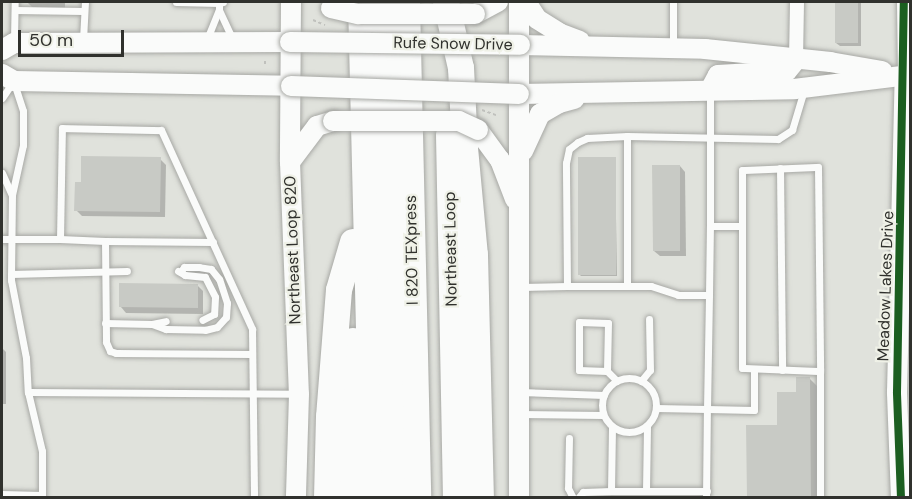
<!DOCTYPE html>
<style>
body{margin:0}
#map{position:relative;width:912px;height:499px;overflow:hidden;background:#e0e2dc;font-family:"DM Sans",sans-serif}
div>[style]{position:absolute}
.shadow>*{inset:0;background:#0003}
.building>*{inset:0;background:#c8cac5}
.path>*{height:2px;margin-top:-1px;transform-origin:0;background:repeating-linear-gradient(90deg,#c0c1bd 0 3px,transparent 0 6px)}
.roads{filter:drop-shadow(0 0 2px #a7a8a4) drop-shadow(0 0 2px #a7a8a4)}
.lane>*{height:7px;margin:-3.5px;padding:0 3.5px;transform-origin:3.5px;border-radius:3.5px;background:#fafbfa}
.lane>.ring{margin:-3.5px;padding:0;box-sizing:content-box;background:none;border:7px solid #fafbfa;border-radius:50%}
.street>*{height:14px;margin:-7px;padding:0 7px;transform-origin:7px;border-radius:7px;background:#fafbfa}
.secondary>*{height:20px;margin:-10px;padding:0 10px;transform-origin:10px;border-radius:10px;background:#fafbfa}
.highway>*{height:26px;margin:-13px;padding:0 13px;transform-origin:13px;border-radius:13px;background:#fafbfa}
.bridges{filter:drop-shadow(0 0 2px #a7a8a4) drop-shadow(0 0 2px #a7a8a4)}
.secondary-bridge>*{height:20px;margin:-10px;padding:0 10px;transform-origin:10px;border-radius:10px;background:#fafbfa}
.cycleway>*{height:8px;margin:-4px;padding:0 4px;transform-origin:4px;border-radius:4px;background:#1b5e20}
span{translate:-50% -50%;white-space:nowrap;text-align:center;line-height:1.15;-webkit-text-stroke:4.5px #eff1e7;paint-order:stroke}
.street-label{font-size:16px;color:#30312d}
.frame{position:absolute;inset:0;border:3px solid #30312d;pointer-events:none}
.scale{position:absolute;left:18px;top:30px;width:106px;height:27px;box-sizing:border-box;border:3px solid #30312d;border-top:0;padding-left:8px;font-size:18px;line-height:21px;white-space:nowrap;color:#30312d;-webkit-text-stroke:4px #eff1e7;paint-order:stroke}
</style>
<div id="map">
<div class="shadow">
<i style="clip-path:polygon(27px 2px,65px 2px,65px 10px,35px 10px)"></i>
<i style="clip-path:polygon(836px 2px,861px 2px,861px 46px,840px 46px,836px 43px)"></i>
<i style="clip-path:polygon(615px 158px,617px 276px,581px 276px,579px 274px)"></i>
<i style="clip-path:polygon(160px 159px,166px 165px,165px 217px,82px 216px,76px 210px)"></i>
<i style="clip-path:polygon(680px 166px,685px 172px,686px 256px,660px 256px,654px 251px)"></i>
<i style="clip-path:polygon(197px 285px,203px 291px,203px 314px,126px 313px,121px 307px)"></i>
<i style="clip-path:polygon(2px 348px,6px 352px,6px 404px,2px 404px)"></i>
<i style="clip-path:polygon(809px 378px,817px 386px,818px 498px,748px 498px,779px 427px,797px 393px)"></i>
</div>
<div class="building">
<i style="clip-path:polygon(835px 2px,858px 2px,858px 43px,835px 43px)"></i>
<i style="clip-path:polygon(81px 156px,161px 157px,160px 212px,74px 211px,75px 182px,81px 182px)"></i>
<i style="clip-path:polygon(578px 157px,616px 157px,616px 275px,578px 275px)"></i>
<i style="clip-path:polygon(652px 165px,680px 165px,680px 251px,653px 251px)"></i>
<i style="clip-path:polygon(119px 283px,198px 284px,198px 308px,119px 307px)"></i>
<i style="clip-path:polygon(796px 377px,810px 377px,811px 498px,747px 498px,746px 425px,777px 425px,777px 392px,796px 392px)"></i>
</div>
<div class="path">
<i style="left:313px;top:20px;width:13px;rotate:23deg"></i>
<i style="left:265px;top:61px;width:6px;rotate:90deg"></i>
<i style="left:482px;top:110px;width:15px;rotate:20deg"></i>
</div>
<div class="roads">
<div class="lane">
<i style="left:176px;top:2px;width:43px;rotate:1.3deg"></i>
<i style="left:15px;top:10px;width:68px;rotate:0.8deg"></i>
<i style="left:219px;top:10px;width:33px;rotate:65deg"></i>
<i style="left:207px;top:39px;width:31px;rotate:-68deg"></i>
<i style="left:219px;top:10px;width:7px;rotate:-90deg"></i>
<i style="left:219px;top:3px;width:4px;rotate:-14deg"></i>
<i style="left:83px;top:40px;width:38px;rotate:-87deg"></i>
<i style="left:14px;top:41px;width:39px;rotate:-89deg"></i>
<i style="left:673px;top:45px;width:43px;rotate:-90deg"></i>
<i style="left:14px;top:83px;width:29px;rotate:72deg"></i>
<i style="left:23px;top:111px;width:34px;rotate:90deg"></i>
<i style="left:23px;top:145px;width:51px;rotate:102.4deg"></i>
<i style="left:12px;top:195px;width:85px;rotate:90.7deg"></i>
<i style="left:11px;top:280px;width:79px;rotate:79.1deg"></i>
<i style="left:26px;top:358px;width:34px;rotate:87deg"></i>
<i style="left:28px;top:392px;width:61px;rotate:76.7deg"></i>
<i style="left:42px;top:451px;width:47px;rotate:90deg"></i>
<i style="left:710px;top:93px;width:133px;rotate:90deg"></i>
<i style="left:710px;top:226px;width:31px"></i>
<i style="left:2px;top:98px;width:18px;rotate:-56deg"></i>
<i style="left:818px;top:167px;width:204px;rotate:89.4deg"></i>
<i style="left:820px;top:371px;width:78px;rotate:-177.8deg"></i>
<i style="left:742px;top:368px;width:198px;rotate:-90deg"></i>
<i style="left:742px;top:170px;width:76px;rotate:-2.3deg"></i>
<i style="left:780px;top:168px;width:202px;rotate:89.4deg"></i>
<i style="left:2px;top:173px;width:24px;rotate:66deg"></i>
<i style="left:2px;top:239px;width:58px"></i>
<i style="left:60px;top:239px;width:111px;rotate:-89deg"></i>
<i style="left:62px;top:128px;width:99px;rotate:1.2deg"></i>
<i style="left:161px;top:130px;width:219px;rotate:65.4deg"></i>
<i style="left:252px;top:329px;width:169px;rotate:89.3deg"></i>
<i style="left:60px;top:239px;width:45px;rotate:2.5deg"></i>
<i style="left:213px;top:242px;width:108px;rotate:-179.5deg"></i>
<i style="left:105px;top:241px;width:101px;rotate:89.4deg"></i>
<i style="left:106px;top:342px;width:10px;rotate:66deg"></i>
<i style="left:110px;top:351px;width:6px;rotate:18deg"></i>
<i style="left:116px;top:353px;width:136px;rotate:0.4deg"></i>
<i style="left:178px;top:271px;width:8px;rotate:30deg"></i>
<i style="left:185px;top:275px;width:20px;rotate:6deg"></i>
<i style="left:205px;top:277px;width:22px;rotate:63deg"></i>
<i style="left:215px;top:297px;width:17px;rotate:93deg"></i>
<i style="left:214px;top:314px;width:13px;rotate:153deg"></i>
<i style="left:11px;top:274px;width:116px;rotate:-1.5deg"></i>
<i style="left:567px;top:286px;width:84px"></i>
<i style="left:651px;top:286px;width:28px;rotate:18deg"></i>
<i style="left:678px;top:295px;width:31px"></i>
<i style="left:709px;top:295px;width:114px;rotate:91deg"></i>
<i style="left:707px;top:409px;width:51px;rotate:-178.9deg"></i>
<i style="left:627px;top:286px;width:150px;rotate:-90deg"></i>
<i style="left:522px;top:287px;width:45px;rotate:-1.3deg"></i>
<i style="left:567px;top:286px;width:123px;rotate:-90.5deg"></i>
<i style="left:566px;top:163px;width:14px;rotate:-78deg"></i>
<i style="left:569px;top:149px;width:11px;rotate:-38deg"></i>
<i style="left:578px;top:142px;width:10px;rotate:-24deg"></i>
<i style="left:587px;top:138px;width:40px;rotate:-2.9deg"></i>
<i style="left:627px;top:136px;width:151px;rotate:1.1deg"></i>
<i style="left:778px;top:139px;width:17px;rotate:-33deg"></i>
<i style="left:792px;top:130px;width:42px;rotate:-73.3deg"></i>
<i style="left:709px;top:295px;width:69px;rotate:-89.2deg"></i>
<i style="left:105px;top:323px;width:47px;rotate:1.2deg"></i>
<i style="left:152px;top:324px;width:15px;rotate:20deg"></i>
<i style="left:166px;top:329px;width:39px;rotate:1deg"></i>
<i style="left:205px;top:330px;width:12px;rotate:-14deg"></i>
<i style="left:217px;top:327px;width:13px;rotate:-48deg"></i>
<i style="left:226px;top:317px;width:14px;rotate:-86deg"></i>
<i style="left:227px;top:303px;width:25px;rotate:-108deg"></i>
<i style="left:219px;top:279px;width:13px;rotate:-129deg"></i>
<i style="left:211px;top:269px;width:12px;rotate:-171deg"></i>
<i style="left:199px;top:267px;width:15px;rotate:180deg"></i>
<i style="left:184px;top:267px;width:5px;rotate:127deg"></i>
<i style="left:152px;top:324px;width:14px;rotate:-12deg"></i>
<i style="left:607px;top:371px;width:28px;rotate:-178deg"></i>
<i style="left:579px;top:370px;width:48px;rotate:-90deg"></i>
<i style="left:579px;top:322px;width:29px;rotate:2deg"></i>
<i style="left:608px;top:323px;width:48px;rotate:91.2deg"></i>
<i style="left:607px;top:371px;width:14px;rotate:45deg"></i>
<i class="ring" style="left:602px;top:378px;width:47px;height:47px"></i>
<i style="left:641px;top:381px;width:14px;rotate:-51deg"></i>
<i style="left:650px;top:370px;width:51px;rotate:-91.1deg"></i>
<i style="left:28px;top:392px;width:268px;rotate:0.4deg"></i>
<i style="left:519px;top:392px;width:85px;rotate:2deg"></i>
<i style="left:521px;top:414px;width:82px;rotate:0.7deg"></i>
<i style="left:569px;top:438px;width:50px;rotate:91.1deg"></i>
<i style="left:568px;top:488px;width:11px;rotate:63deg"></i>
<i style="left:611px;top:491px;width:96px"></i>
<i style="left:646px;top:491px;width:65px;rotate:-89.1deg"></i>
<i style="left:2px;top:494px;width:40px;rotate:1.4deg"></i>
<i style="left:578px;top:498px;width:8px;rotate:-50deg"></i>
<i style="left:583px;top:492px;width:28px;rotate:-2deg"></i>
<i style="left:611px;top:491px;width:64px;rotate:-89.1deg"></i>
<i style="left:706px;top:498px;width:89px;rotate:-89.4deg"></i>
<i style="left:707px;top:409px;width:47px;rotate:1.2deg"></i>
<i style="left:754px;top:410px;width:41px;rotate:-90deg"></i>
<i style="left:820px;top:498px;width:127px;rotate:-90deg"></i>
</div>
<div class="street">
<i style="left:904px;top:2px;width:73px;rotate:89.2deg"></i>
<i style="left:796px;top:60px;width:58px;rotate:-89deg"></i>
</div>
<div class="secondary">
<i style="left:291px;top:2px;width:160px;rotate:90.4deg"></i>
<i style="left:290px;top:162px;width:232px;rotate:87.8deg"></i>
<i style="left:299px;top:394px;width:104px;rotate:91.7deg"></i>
<i style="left:519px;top:2px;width:496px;rotate:90deg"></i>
<i style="left:526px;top:2px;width:20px;rotate:57deg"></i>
<i style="left:537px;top:19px;width:26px;rotate:32deg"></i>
<i style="left:559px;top:33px;width:22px;rotate:21deg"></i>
<i style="left:475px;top:14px;width:26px;rotate:-28deg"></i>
<i style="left:520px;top:45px;width:185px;rotate:1.2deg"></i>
<i style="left:705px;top:49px;width:126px;rotate:5.9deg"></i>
<i style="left:830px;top:62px;width:53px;rotate:9.8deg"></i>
<i style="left:2px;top:50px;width:14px;rotate:-30deg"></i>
<i style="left:14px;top:43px;width:276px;rotate:-0.2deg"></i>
<i style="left:2px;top:74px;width:14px;rotate:30deg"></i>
<i style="left:14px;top:81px;width:277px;rotate:1deg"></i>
<i style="left:710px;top:90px;width:17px;rotate:-62deg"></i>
<i style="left:718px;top:75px;width:69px;rotate:-3.3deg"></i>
<i style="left:787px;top:71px;width:14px;rotate:-51deg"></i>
<i style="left:519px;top:94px;width:275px;rotate:-1deg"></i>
<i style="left:794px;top:89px;width:117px;rotate:-6.9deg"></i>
<i style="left:478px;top:130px;width:37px;rotate:54deg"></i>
<i style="left:500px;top:160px;width:42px;rotate:69deg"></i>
<i style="left:523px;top:151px;width:41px;rotate:-65.3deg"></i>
<i style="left:540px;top:114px;width:22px;rotate:-30deg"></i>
<i style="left:559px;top:103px;width:16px;rotate:-15deg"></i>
<i style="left:290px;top:162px;width:45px;rotate:-53.1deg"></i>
<i style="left:317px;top:126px;width:17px;rotate:-17deg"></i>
<i style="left:901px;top:498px;width:106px;rotate:-92.2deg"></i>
<i style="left:897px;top:392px;width:317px;rotate:-88.6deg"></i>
</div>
<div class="highway">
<i style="left:361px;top:2px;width:496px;rotate:88.6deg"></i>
<i style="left:386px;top:2px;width:496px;rotate:89deg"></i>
<i style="left:407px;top:2px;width:496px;rotate:88.7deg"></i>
<i style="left:446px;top:2px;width:68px;rotate:77.2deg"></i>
<i style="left:461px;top:68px;width:80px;rotate:87.1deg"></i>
<i style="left:465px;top:148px;width:107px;rotate:84.7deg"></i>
<i style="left:475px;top:255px;width:243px;rotate:88.6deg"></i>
<i style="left:449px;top:135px;width:363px;rotate:88.9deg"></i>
<i style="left:353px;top:341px;width:157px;rotate:90deg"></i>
<i style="left:327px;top:498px;width:81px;rotate:-88.6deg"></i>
<i style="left:329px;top:417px;width:127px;rotate:-85.5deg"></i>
<i style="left:339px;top:290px;width:50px;rotate:-73.7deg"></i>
</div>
</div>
<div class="bridges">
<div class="secondary-bridge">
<i style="left:331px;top:8px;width:28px;rotate:13deg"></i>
<i style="left:358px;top:14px;width:117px"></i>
<i style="left:290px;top:42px;width:230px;rotate:0.7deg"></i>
<i style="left:291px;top:86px;width:228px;rotate:2deg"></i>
<i style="left:333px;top:121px;width:126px"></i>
<i style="left:459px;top:121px;width:21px;rotate:25deg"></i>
</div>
</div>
<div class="cycleway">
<i style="left:901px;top:498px;width:106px;rotate:-92.2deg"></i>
<i style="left:897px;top:392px;width:390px;rotate:-89deg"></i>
</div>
<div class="street-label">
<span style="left:453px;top:44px;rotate:1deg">Rufe Snow Drive</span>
<span style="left:451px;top:249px;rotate:-91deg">Northeast Loop</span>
<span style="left:293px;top:250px;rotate:-92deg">Northeast Loop 820</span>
<span style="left:412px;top:250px;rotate:-91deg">I 820 TEXpress</span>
<span style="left:886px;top:286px;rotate:-88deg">Meadow Lakes Drive</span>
</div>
<div class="frame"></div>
<div class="scale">50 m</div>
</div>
